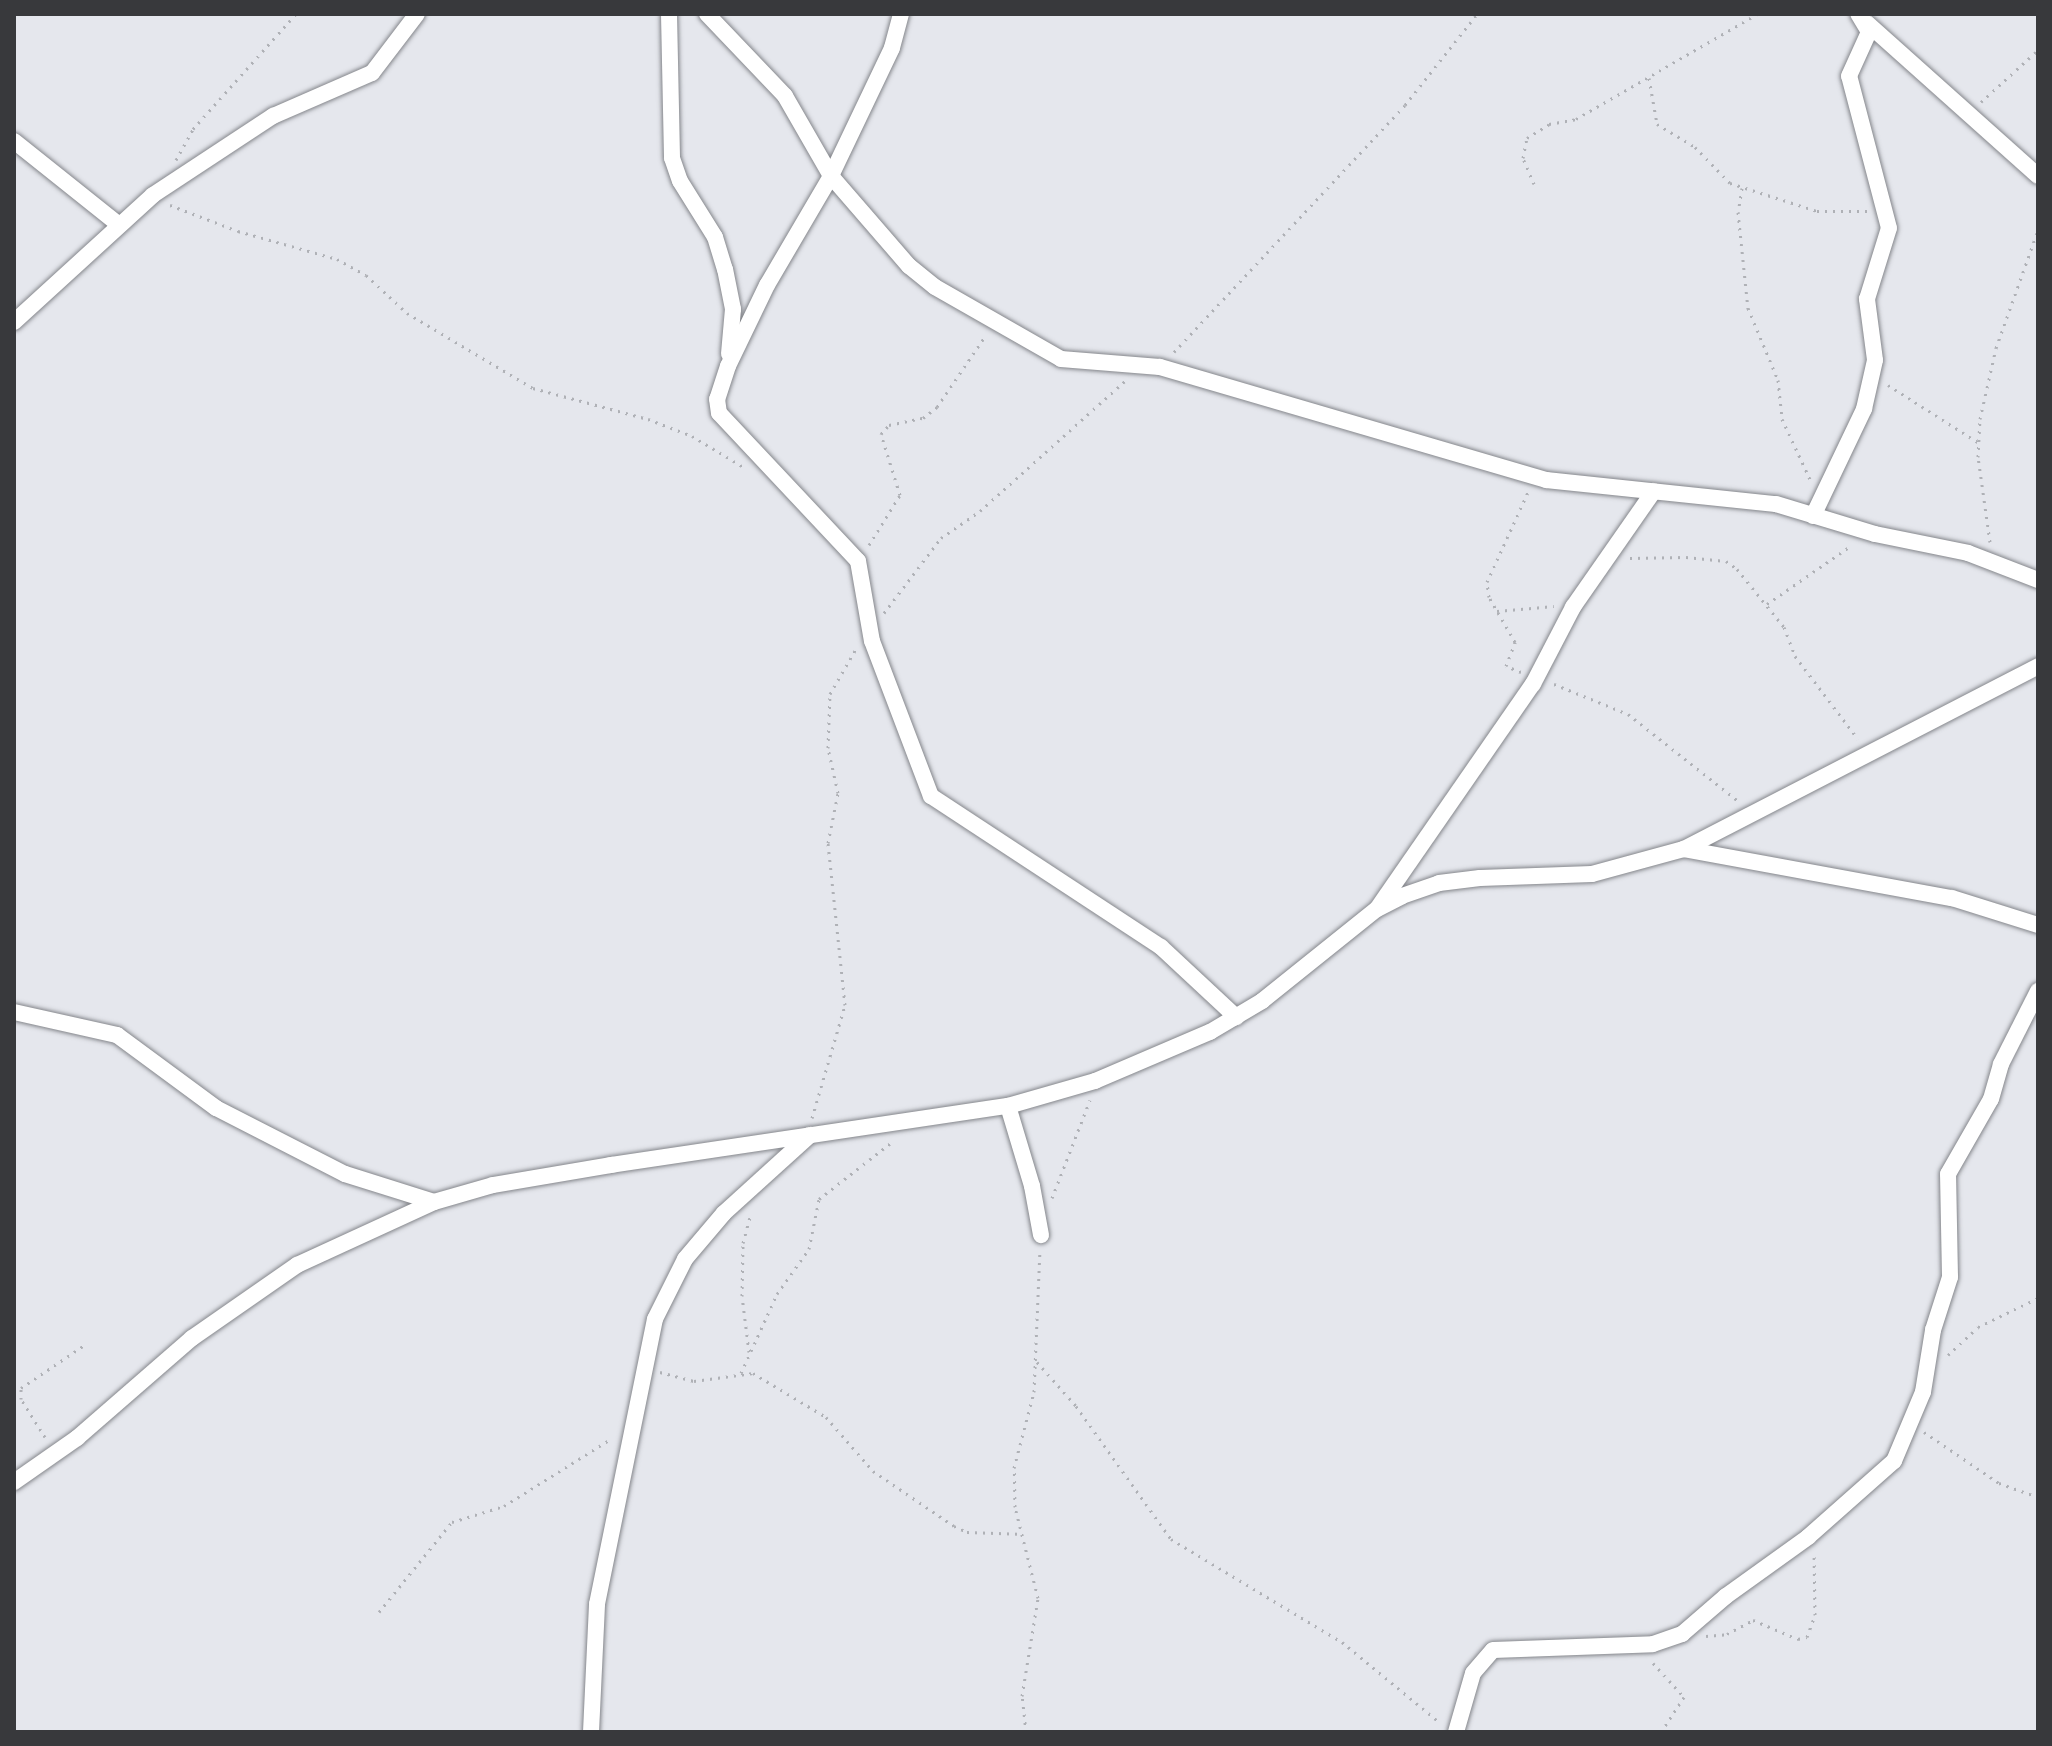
<!DOCTYPE html>
<style>
body{margin:0}
#map{position:relative;width:2052px;height:1746px;overflow:hidden;background:#e5e7ed;font-family:"DejaVu Sans",sans-serif}
div>[style]{position:absolute}
.path>*{height:3px;margin-top:-1.5px;transform-origin:0;background:repeating-linear-gradient(90deg,#afb1b6 0 2px,transparent 0 8px)}
.roads{filter:drop-shadow(0 0 2px #84868b) drop-shadow(0 0 2px #84868b)}
.minor>*{height:16px;margin:-8px;padding:0 8px;transform-origin:8px;border-radius:8px;background:#fff}
span{translate:-50% -50%;white-space:nowrap;text-align:center;line-height:1.15;-webkit-text-stroke:8px #e5e7ed;paint-order:stroke}
.frame{position:absolute;inset:0;border:16px solid #38393c;pointer-events:none}
</style>
<div id="map">
<div class="path">
<i style="left:1649px;top:78px;width:47px;rotate:80.1deg"></i>
<i style="left:1657px;top:124px;width:44px;rotate:31.2deg"></i>
<i style="left:1695px;top:147px;width:50px;rotate:45.8deg"></i>
<i style="left:1730px;top:183px;width:91px;rotate:17.8deg"></i>
<i style="left:1817px;top:211px;width:50px"></i>
<i style="left:1981px;top:102px;width:77px;rotate:-42.4deg"></i>
<i style="left:176px;top:160px;width:35px;rotate:-61deg"></i>
<i style="left:193px;top:129px;width:154px;rotate:-48.2deg"></i>
<i style="left:1534px;top:184px;width:28px;rotate:-113deg"></i>
<i style="left:1523px;top:158px;width:20px;rotate:-79deg"></i>
<i style="left:1527px;top:138px;width:26px;rotate:-32deg"></i>
<i style="left:1549px;top:124px;width:27px;rotate:-10deg"></i>
<i style="left:1576px;top:119px;width:209px;rotate:-30.1deg"></i>
<i style="left:1742px;top:188px;width:24px;rotate:99deg"></i>
<i style="left:1738px;top:212px;width:97px;rotate:84.1deg"></i>
<i style="left:1748px;top:308px;width:78px;rotate:67.4deg"></i>
<i style="left:1778px;top:380px;width:39px;rotate:84deg"></i>
<i style="left:1782px;top:419px;width:66px;rotate:65deg"></i>
<i style="left:170px;top:205px;width:73px;rotate:20.9deg"></i>
<i style="left:238px;top:231px;width:103px;rotate:15.8deg"></i>
<i style="left:337px;top:259px;width:33px;rotate:29deg"></i>
<i style="left:366px;top:275px;width:56px;rotate:42.8deg"></i>
<i style="left:407px;top:313px;width:147px;rotate:30.8deg"></i>
<i style="left:533px;top:388px;width:119px;rotate:15.1deg"></i>
<i style="left:648px;top:419px;width:47px;rotate:21.1deg"></i>
<i style="left:692px;top:436px;width:62px;rotate:31.1deg"></i>
<i style="left:1174px;top:352px;width:338px;rotate:-46.9deg"></i>
<i style="left:1405px;top:105px;width:116px;rotate:-51.6deg"></i>
<i style="left:1888px;top:385px;width:108px;rotate:32.5deg"></i>
<i style="left:1990px;top:542px;width:86px;rotate:-98deg"></i>
<i style="left:1978px;top:457px;width:38px;rotate:-87deg"></i>
<i style="left:1980px;top:419px;width:73px;rotate:-77.3deg"></i>
<i style="left:1996px;top:348px;width:125px;rotate:-70.4deg"></i>
<i style="left:869px;top:545px;width:59px;rotate:-58.2deg"></i>
<i style="left:900px;top:495px;width:64px;rotate:-107.3deg"></i>
<i style="left:881px;top:434px;width:12px;rotate:-48deg"></i>
<i style="left:889px;top:425px;width:35px;rotate:-12deg"></i>
<i style="left:923px;top:418px;width:18px;rotate:-38deg"></i>
<i style="left:937px;top:407px;width:87px;rotate:-55.8deg"></i>
<i style="left:1630px;top:558px;width:56px;rotate:-1deg"></i>
<i style="left:1686px;top:557px;width:40px;rotate:5.7deg"></i>
<i style="left:1726px;top:561px;width:14px;rotate:36deg"></i>
<i style="left:1737px;top:569px;width:75px;rotate:51deg"></i>
<i style="left:1784px;top:627px;width:31px;rotate:69deg"></i>
<i style="left:1795px;top:656px;width:104px;rotate:52.8deg"></i>
<i style="left:1767px;top:604px;width:103px;rotate:-34.8deg"></i>
<i style="left:1497px;top:611px;width:57px;rotate:-5deg"></i>
<i style="left:884px;top:613px;width:94px;rotate:-52.8deg"></i>
<i style="left:941px;top:538px;width:47px;rotate:-34.7deg"></i>
<i style="left:980px;top:511px;width:195px;rotate:-41.9deg"></i>
<i style="left:1521px;top:672px;width:16px;rotate:-158deg"></i>
<i style="left:1506px;top:666px;width:26px;rotate:-69deg"></i>
<i style="left:1515px;top:642px;width:52px;rotate:-120deg"></i>
<i style="left:1489px;top:597px;width:15px;rotate:-98deg"></i>
<i style="left:1487px;top:582px;width:99px;rotate:-65.5deg"></i>
<i style="left:1554px;top:684px;width:80px;rotate:22.1deg"></i>
<i style="left:1628px;top:714px;width:140px;rotate:38.3deg"></i>
<i style="left:812px;top:1118px;width:118px;rotate:-73.7deg"></i>
<i style="left:845px;top:1005px;width:163px;rotate:-96deg"></i>
<i style="left:828px;top:843px;width:51px;rotate:-78.7deg"></i>
<i style="left:838px;top:793px;width:46px;rotate:-102.5deg"></i>
<i style="left:828px;top:748px;width:54px;rotate:-87.9deg"></i>
<i style="left:830px;top:694px;width:54px;rotate:-60.1deg"></i>
<i style="left:1052px;top:1198px;width:105px;rotate:-68.8deg"></i>
<i style="left:749px;top:1352px;width:56px;rotate:-97.1deg"></i>
<i style="left:742px;top:1296px;width:53px;rotate:-88.9deg"></i>
<i style="left:743px;top:1243px;width:31px;rotate:-75deg"></i>
<i style="left:1948px;top:1355px;width:41px;rotate:-43deg"></i>
<i style="left:1978px;top:1327px;width:67px;rotate:-25.8deg"></i>
<i style="left:1037px;top:1362px;width:59px;rotate:48.4deg"></i>
<i style="left:1076px;top:1406px;width:163px;rotate:54.5deg"></i>
<i style="left:1171px;top:1539px;width:200px;rotate:31.1deg"></i>
<i style="left:1342px;top:1642px;width:126px;rotate:39.5deg"></i>
<i style="left:660px;top:1372px;width:35px;rotate:15deg"></i>
<i style="left:694px;top:1381px;width:60px;rotate:-7.7deg"></i>
<i style="left:753px;top:1373px;width:85px;rotate:31.1deg"></i>
<i style="left:826px;top:1417px;width:72px;rotate:49deg"></i>
<i style="left:873px;top:1471px;width:98px;rotate:34.2deg"></i>
<i style="left:954px;top:1526px;width:14px;rotate:25deg"></i>
<i style="left:967px;top:1532px;width:55px;rotate:2.1deg"></i>
<i style="left:741px;top:1373px;width:87px;rotate:-65.5deg"></i>
<i style="left:777px;top:1294px;width:55px;rotate:-54.6deg"></i>
<i style="left:809px;top:1249px;width:51px;rotate:-78.7deg"></i>
<i style="left:819px;top:1199px;width:93px;rotate:-38deg"></i>
<i style="left:1924px;top:1432px;width:91px;rotate:34.2deg"></i>
<i style="left:1999px;top:1483px;width:41px;rotate:19.7deg"></i>
<i style="left:45px;top:1437px;width:45px;rotate:-122.3deg"></i>
<i style="left:21px;top:1399px;width:11px;rotate:-90deg"></i>
<i style="left:21px;top:1388px;width:78px;rotate:-34.1deg"></i>
<i style="left:379px;top:1612px;width:116px;rotate:-51deg"></i>
<i style="left:452px;top:1522px;width:54px;rotate:-17.1deg"></i>
<i style="left:504px;top:1506px;width:126px;rotate:-32.1deg"></i>
<i style="left:1706px;top:1636px;width:21px;rotate:-5deg"></i>
<i style="left:1727px;top:1634px;width:30px;rotate:-28deg"></i>
<i style="left:1753px;top:1620px;width:49px;rotate:22.9deg"></i>
<i style="left:1798px;top:1639px;width:9px;rotate:-13deg"></i>
<i style="left:1807px;top:1637px;width:23px;rotate:-70deg"></i>
<i style="left:1815px;top:1615px;width:62px;rotate:-90.9deg"></i>
<i style="left:1653px;top:1663px;width:46px;rotate:47.6deg"></i>
<i style="left:1684px;top:1697px;width:42px;rotate:123.3deg"></i>
<i style="left:1026px;top:1732px;width:36px;rotate:-96deg"></i>
<i style="left:1022px;top:1696px;width:99px;rotate:-80.7deg"></i>
<i style="left:1038px;top:1598px;width:94px;rotate:-104.2deg"></i>
<i style="left:1015px;top:1507px;width:39px;rotate:-91deg"></i>
<i style="left:1014px;top:1468px;width:79px;rotate:-75.3deg"></i>
<i style="left:1034px;top:1392px;width:141px;rotate:-87.6deg"></i>
</div>
<div class="roads">
<div class="minor">
<i style="left:669px;top:14px;width:144px;rotate:88.8deg"></i>
<i style="left:672px;top:158px;width:24px;rotate:71deg"></i>
<i style="left:680px;top:181px;width:66px;rotate:58deg"></i>
<i style="left:715px;top:237px;width:34px;rotate:73deg"></i>
<i style="left:725px;top:269px;width:41px;rotate:78.7deg"></i>
<i style="left:733px;top:309px;width:45px;rotate:95.1deg"></i>
<i style="left:707px;top:14px;width:113px;rotate:46.4deg"></i>
<i style="left:785px;top:96px;width:92px;rotate:60.1deg"></i>
<i style="left:831px;top:176px;width:119px;rotate:49.1deg"></i>
<i style="left:909px;top:266px;width:33px;rotate:39deg"></i>
<i style="left:935px;top:287px;width:145px;rotate:29.7deg"></i>
<i style="left:1061px;top:359px;width:99px;rotate:4.6deg"></i>
<i style="left:1160px;top:367px;width:402px;rotate:16.3deg"></i>
<i style="left:1546px;top:480px;width:231px;rotate:6deg"></i>
<i style="left:1776px;top:504px;width:103px;rotate:16.9deg"></i>
<i style="left:1875px;top:534px;width:95px;rotate:11.5deg"></i>
<i style="left:1968px;top:553px;width:75px;rotate:21.1deg"></i>
<i style="left:901px;top:14px;width:35px;rotate:105deg"></i>
<i style="left:892px;top:48px;width:142px;rotate:115.5deg"></i>
<i style="left:831px;top:176px;width:126px;rotate:120.4deg"></i>
<i style="left:767px;top:285px;width:90px;rotate:115.7deg"></i>
<i style="left:728px;top:366px;width:35px;rotate:108deg"></i>
<i style="left:717px;top:399px;width:14px;rotate:82deg"></i>
<i style="left:719px;top:413px;width:203px;rotate:46.8deg"></i>
<i style="left:858px;top:561px;width:81px;rotate:80.1deg"></i>
<i style="left:872px;top:641px;width:166px;rotate:69.2deg"></i>
<i style="left:931px;top:796px;width:275px;rotate:33.3deg"></i>
<i style="left:1161px;top:947px;width:103px;rotate:43deg"></i>
<i style="left:1867px;top:23px;width:229px;rotate:41.8deg"></i>
<i style="left:14px;top:141px;width:133px;rotate:38.6deg"></i>
<i style="left:14px;top:322px;width:188px;rotate:-42.4deg"></i>
<i style="left:153px;top:195px;width:144px;rotate:-33.4deg"></i>
<i style="left:273px;top:116px;width:108px;rotate:-23.5deg"></i>
<i style="left:372px;top:73px;width:74px;rotate:-52.7deg"></i>
<i style="left:1813px;top:516px;width:119px;rotate:-64.5deg"></i>
<i style="left:1864px;top:409px;width:50px;rotate:-77.3deg"></i>
<i style="left:1875px;top:360px;width:62px;rotate:-97.5deg"></i>
<i style="left:1867px;top:299px;width:74px;rotate:-72.8deg"></i>
<i style="left:1889px;top:228px;width:157px;rotate:-104.7deg"></i>
<i style="left:1849px;top:76px;width:48px;rotate:-65.6deg"></i>
<i style="left:1869px;top:32px;width:21px;rotate:-121deg"></i>
<i style="left:1684px;top:849px;width:272px;rotate:10.4deg"></i>
<i style="left:1952px;top:898px;width:90px;rotate:17.4deg"></i>
<i style="left:1379px;top:906px;width:270px;rotate:-55.3deg"></i>
<i style="left:1533px;top:684px;width:87px;rotate:-62.5deg"></i>
<i style="left:1573px;top:607px;width:141px;rotate:-55.1deg"></i>
<i style="left:14px;top:1012px;width:106px;rotate:12.6deg"></i>
<i style="left:117px;top:1035px;width:123px;rotate:36.4deg"></i>
<i style="left:216px;top:1108px;width:145px;rotate:27.1deg"></i>
<i style="left:345px;top:1174px;width:93px;rotate:17.5deg"></i>
<i style="left:1008px;top:1106px;width:84px;rotate:73.3deg"></i>
<i style="left:1032px;top:1186px;width:50px;rotate:79.6deg"></i>
<i style="left:14px;top:1482px;width:77px;rotate:-34.9deg"></i>
<i style="left:77px;top:1438px;width:152px;rotate:-41deg"></i>
<i style="left:192px;top:1338px;width:128px;rotate:-34.8deg"></i>
<i style="left:297px;top:1265px;width:151px;rotate:-24.7deg"></i>
<i style="left:434px;top:1202px;width:61px;rotate:-16.1deg"></i>
<i style="left:493px;top:1185px;width:120px;rotate:-9.6deg"></i>
<i style="left:611px;top:1165px;width:401px;rotate:-8.5deg"></i>
<i style="left:1008px;top:1106px;width:91px;rotate:-16deg"></i>
<i style="left:1095px;top:1081px;width:125px;rotate:-23.1deg"></i>
<i style="left:1210px;top:1032px;width:61px;rotate:-30.8deg"></i>
<i style="left:1262px;top:1001px;width:147px;rotate:-38.7deg"></i>
<i style="left:1377px;top:909px;width:28px;rotate:-27deg"></i>
<i style="left:1402px;top:896px;width:39px;rotate:-19deg"></i>
<i style="left:1439px;top:883px;width:41px;rotate:-7deg"></i>
<i style="left:1480px;top:878px;width:112px;rotate:-2deg"></i>
<i style="left:1592px;top:874px;width:95px;rotate:-15.2deg"></i>
<i style="left:1684px;top:849px;width:399px;rotate:-27.3deg"></i>
<i style="left:591px;top:1732px;width:128px;rotate:-87.3deg"></i>
<i style="left:597px;top:1604px;width:291px;rotate:-78.5deg"></i>
<i style="left:655px;top:1319px;width:67px;rotate:-63.4deg"></i>
<i style="left:685px;top:1259px;width:60px;rotate:-49.7deg"></i>
<i style="left:724px;top:1213px;width:116px;rotate:-42.2deg"></i>
<i style="left:1456px;top:1732px;width:61px;rotate:-73.9deg"></i>
<i style="left:1473px;top:1673px;width:30px;rotate:-49deg"></i>
<i style="left:1493px;top:1650px;width:160px;rotate:-2.1deg"></i>
<i style="left:1653px;top:1644px;width:31px;rotate:-19deg"></i>
<i style="left:1682px;top:1634px;width:58px;rotate:-40.8deg"></i>
<i style="left:1726px;top:1596px;width:101px;rotate:-35.7deg"></i>
<i style="left:1808px;top:1537px;width:115px;rotate:-41.5deg"></i>
<i style="left:1894px;top:1461px;width:75px;rotate:-67.2deg"></i>
<i style="left:1923px;top:1392px;width:63px;rotate:-80.8deg"></i>
<i style="left:1933px;top:1330px;width:56px;rotate:-72.2deg"></i>
<i style="left:1950px;top:1277px;width:103px;rotate:-91.1deg"></i>
<i style="left:1948px;top:1174px;width:86px;rotate:-60.2deg"></i>
<i style="left:1991px;top:1099px;width:36px;rotate:-74deg"></i>
<i style="left:2001px;top:1064px;width:82px;rotate:-63.1deg"></i>
</div>
</div>
<div class="frame"></div>
</div>
